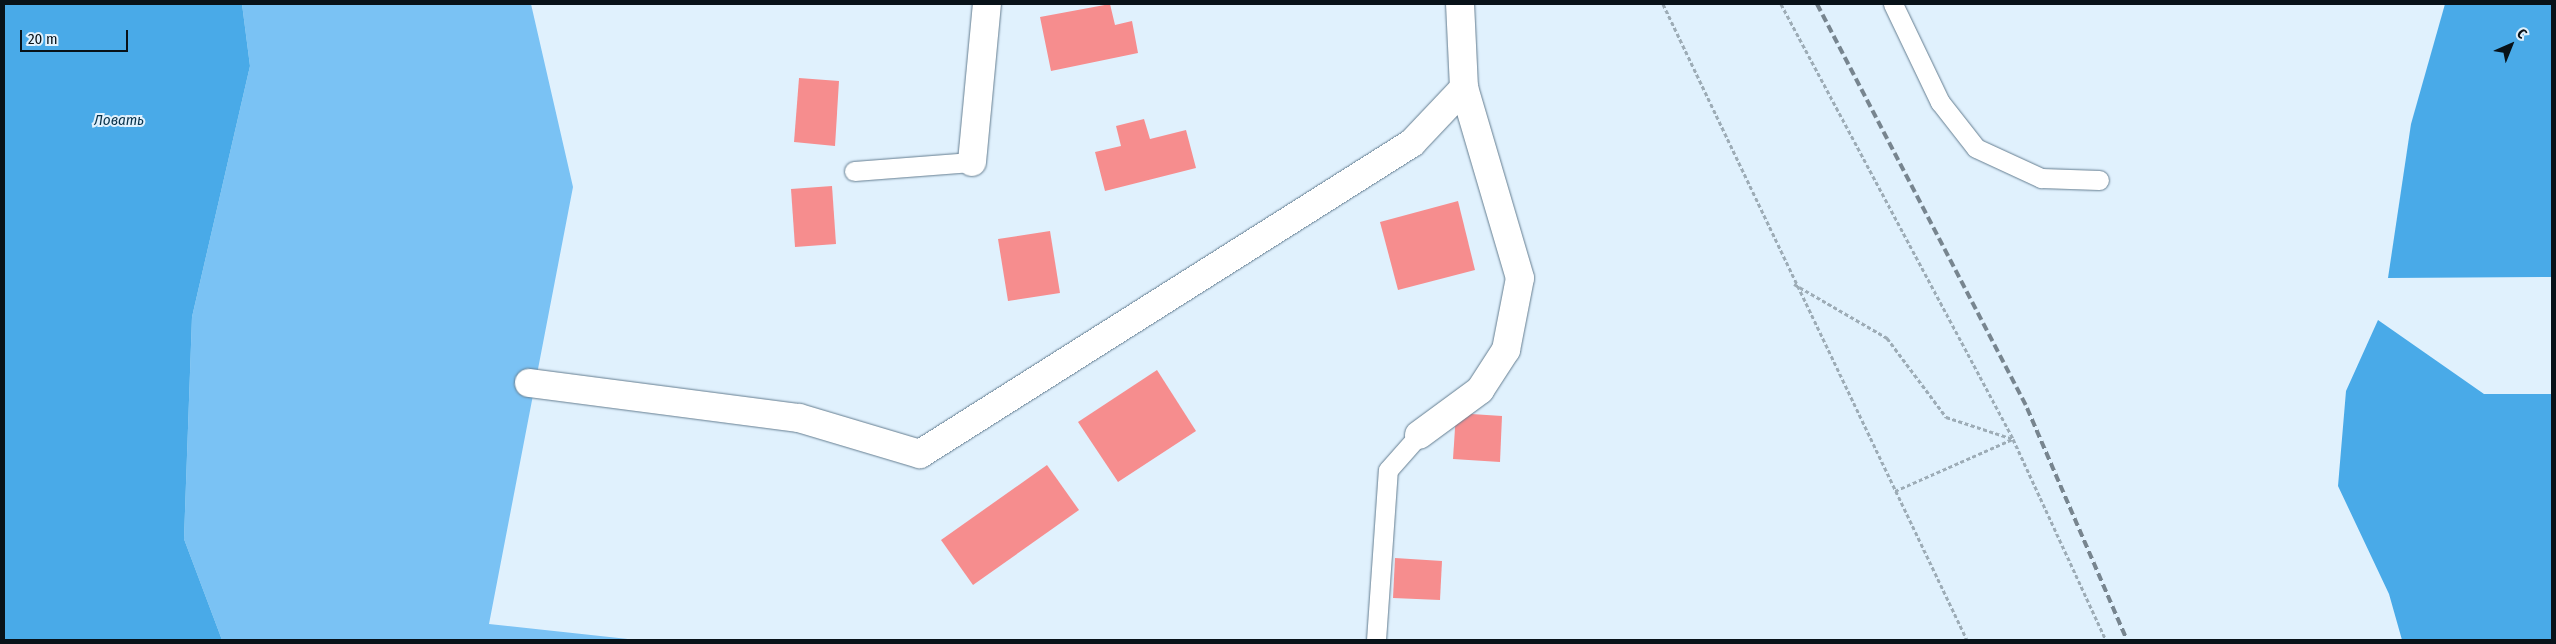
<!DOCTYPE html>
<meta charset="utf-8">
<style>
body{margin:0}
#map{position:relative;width:2556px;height:644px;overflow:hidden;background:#e0f1fd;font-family:"Fira Sans Condensed",sans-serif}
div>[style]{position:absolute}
.forest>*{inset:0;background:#7ac2f4}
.water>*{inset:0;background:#49aae8}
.building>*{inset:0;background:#f68d8e}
.path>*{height:3px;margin-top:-1.5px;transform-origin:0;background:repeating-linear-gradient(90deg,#9dacb6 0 4px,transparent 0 6.5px)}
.roads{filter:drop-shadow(0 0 1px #647d90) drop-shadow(0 0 1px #647d90)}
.service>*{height:19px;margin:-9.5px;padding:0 9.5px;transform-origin:9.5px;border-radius:9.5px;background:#fff}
.minor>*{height:28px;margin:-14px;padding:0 14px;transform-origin:14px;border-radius:14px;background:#fff}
.rail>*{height:4px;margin-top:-2px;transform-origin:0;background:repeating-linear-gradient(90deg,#77858f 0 8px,transparent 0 12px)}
span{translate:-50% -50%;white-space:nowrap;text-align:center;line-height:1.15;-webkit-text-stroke:4px #e0f1fd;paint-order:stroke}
.water-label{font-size:15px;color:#08324b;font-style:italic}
.frame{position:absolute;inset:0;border:5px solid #081219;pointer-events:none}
.north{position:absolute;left:2486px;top:20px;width:50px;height:50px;-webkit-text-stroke:4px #e0f1fd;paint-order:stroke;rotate:44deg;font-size:14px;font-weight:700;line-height:20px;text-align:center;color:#081219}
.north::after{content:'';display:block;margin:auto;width:18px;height:22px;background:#081219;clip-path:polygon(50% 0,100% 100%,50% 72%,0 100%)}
.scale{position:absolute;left:20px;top:30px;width:108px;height:22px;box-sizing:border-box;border:2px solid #081219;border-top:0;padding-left:6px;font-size:15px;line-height:18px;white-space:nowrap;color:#081219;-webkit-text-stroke:4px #e0f1fd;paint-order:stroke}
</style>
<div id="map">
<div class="forest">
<i style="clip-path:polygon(242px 4px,531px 4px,573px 187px,489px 624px,637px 640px,222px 640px,184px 539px,192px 317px,250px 66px)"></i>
</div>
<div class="water">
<i style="clip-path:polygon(4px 4px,242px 4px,250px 66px,192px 317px,184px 539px,222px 640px,4px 640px)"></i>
<i style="clip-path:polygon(2445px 4px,2552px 4px,2552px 277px,2388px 278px,2411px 124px)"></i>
<i style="clip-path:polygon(2378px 320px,2484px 394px,2552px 394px,2552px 640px,2402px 640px,2389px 594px,2338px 486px,2346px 391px)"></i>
</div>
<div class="building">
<i style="clip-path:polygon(1110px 4px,1115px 25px,1132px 21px,1138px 53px,1051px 71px,1040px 17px)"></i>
<i style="clip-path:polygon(799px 78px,839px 81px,835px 146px,794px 142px)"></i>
<i style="clip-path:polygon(1144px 119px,1150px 139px,1186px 130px,1196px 168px,1105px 191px,1095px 152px,1121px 146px,1116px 126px)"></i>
<i style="clip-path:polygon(832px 186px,836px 244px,795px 247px,791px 189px)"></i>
<i style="clip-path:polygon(1458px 201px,1475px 270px,1398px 290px,1380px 222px)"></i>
<i style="clip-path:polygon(1050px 231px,1060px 293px,1008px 301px,998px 239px)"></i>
<i style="clip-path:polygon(1157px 370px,1196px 431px,1118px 482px,1078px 422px)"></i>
<i style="clip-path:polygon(1456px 413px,1502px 416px,1500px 462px,1453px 459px)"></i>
<i style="clip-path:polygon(1047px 465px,1079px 510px,973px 585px,941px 540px)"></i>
<i style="clip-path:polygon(1395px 558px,1442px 561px,1440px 600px,1393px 598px)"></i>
</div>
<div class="path">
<i style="left:1663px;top:4px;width:705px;rotate:64.45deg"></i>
<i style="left:1781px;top:4px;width:493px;rotate:61.9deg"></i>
<i style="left:2013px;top:439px;width:221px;rotate:65.2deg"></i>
<i style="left:1794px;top:284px;width:108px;rotate:30.1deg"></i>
<i style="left:1887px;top:338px;width:99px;rotate:53.2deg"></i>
<i style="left:1946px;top:417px;width:71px;rotate:18.2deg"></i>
<i style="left:1895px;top:491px;width:129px;rotate:-23.8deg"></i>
</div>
<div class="roads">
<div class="service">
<i style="left:1893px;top:4px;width:109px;rotate:64.4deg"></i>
<i style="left:1940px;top:102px;width:58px;rotate:52deg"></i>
<i style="left:1976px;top:148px;width:72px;rotate:24.8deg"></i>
<i style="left:2041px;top:178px;width:58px;rotate:2deg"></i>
<i style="left:854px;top:171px;width:118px;rotate:-4.4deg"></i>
<i style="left:1376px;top:640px;width:170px;rotate:-86deg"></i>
<i style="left:1388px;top:470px;width:47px;rotate:-48.5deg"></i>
</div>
<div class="minor">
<i style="left:972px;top:162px;width:159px;rotate:-84.6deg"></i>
<i style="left:529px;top:383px;width:272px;rotate:7.4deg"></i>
<i style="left:799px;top:418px;width:126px;rotate:16.6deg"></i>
<i style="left:920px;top:454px;width:582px;rotate:-32.3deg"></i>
<i style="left:1412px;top:143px;width:76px;rotate:-46.6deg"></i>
<i style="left:1419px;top:435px;width:76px;rotate:-36.4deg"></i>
<i style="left:1480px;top:390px;width:48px;rotate:-57deg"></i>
<i style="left:1506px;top:350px;width:73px;rotate:-79deg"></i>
<i style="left:1520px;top:278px;width:198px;rotate:-106.4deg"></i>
<i style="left:1464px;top:88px;width:84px;rotate:-92.7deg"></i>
</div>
</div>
<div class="rail">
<i style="left:1817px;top:4px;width:455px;rotate:62.5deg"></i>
<i style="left:2027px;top:408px;width:253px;rotate:66.7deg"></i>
</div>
<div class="water-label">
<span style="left:119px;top:121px">Ловать</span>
</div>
<div class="frame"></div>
<div class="north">С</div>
<div class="scale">20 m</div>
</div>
